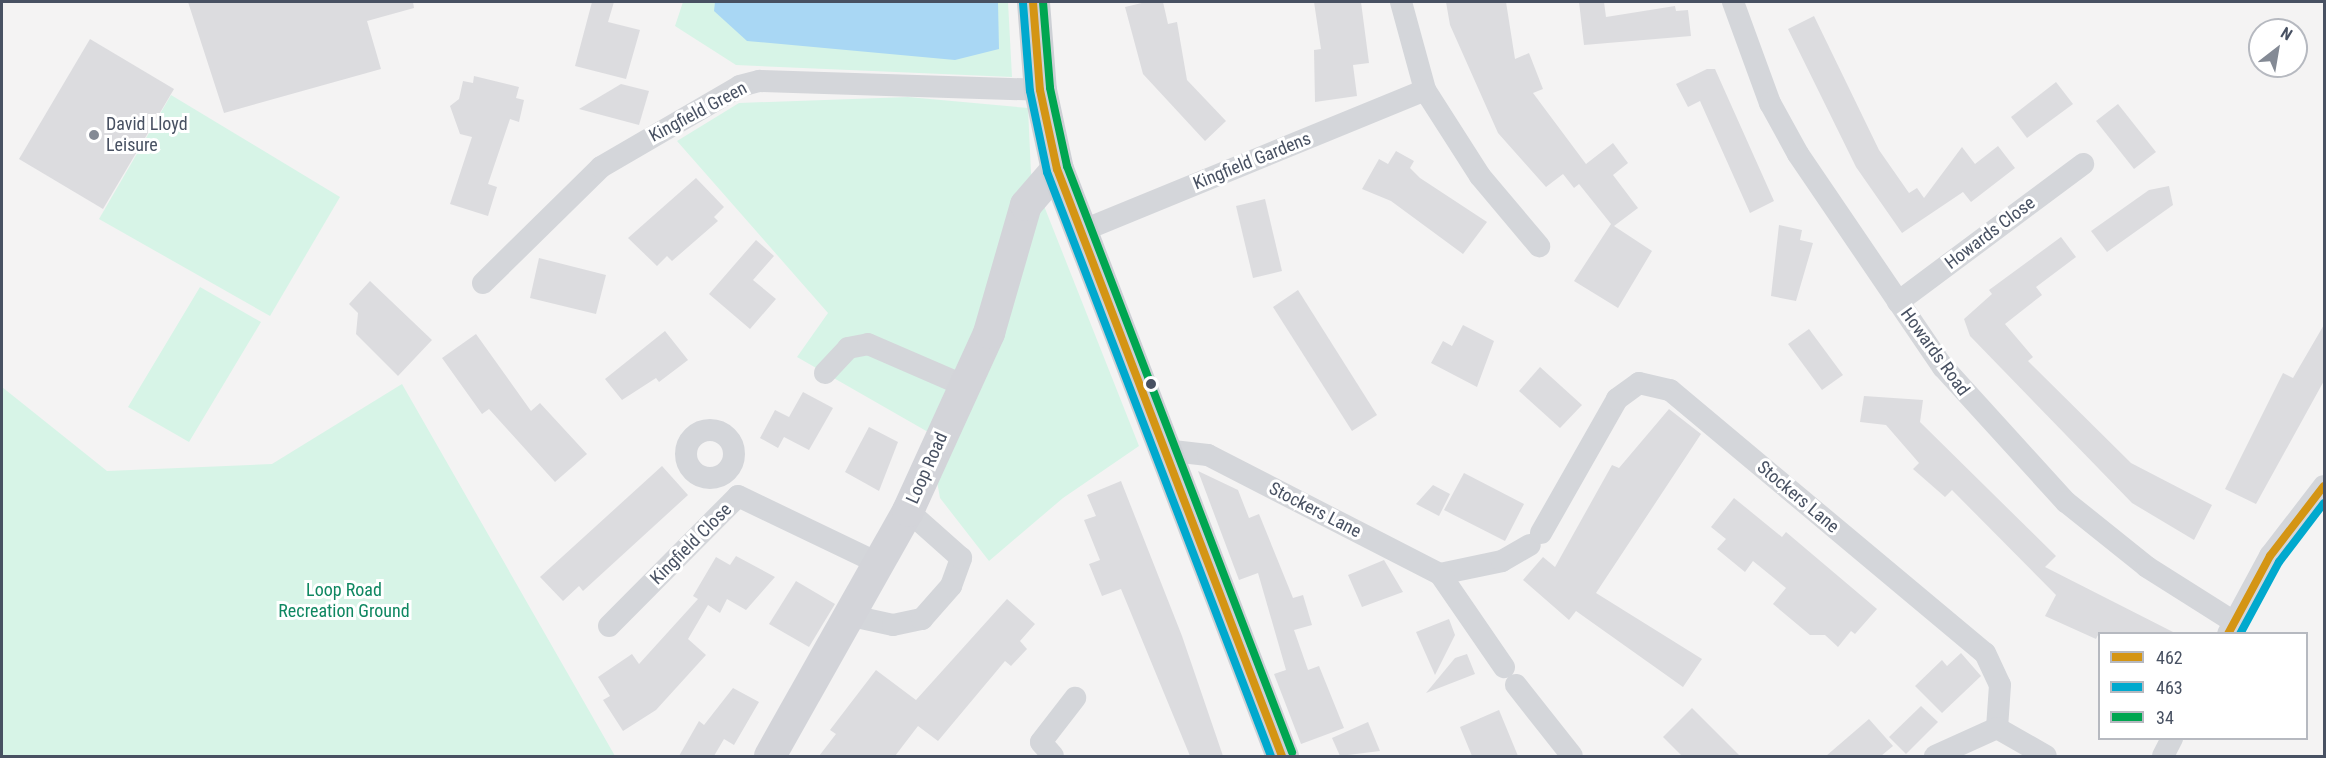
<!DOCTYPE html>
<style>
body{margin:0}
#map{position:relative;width:2326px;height:758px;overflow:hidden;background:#f4f3f3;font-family:"Roboto Condensed",sans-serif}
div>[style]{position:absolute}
.green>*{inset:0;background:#d7f4e7}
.water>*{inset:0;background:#a9d7f4}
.building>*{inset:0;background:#dcdcdf}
.minor>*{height:22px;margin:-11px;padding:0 11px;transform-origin:11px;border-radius:11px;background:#d4d6da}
.minor>.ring{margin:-11px;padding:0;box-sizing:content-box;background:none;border:22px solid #d4d6da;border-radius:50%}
.secondary>*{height:32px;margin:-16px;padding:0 16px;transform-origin:16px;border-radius:16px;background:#d3d4d9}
.primary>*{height:33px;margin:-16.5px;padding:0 16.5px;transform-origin:16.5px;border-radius:16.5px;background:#cdd0d5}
.bus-1>*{height:8px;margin:-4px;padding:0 4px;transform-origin:4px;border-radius:4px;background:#d49514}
.bus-2>*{height:8px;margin:-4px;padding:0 4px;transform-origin:4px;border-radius:4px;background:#00a9ce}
.bus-3>*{height:8px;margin:-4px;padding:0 4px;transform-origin:4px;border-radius:4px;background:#00a651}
.dots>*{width:16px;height:16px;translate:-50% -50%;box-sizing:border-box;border:3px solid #fff;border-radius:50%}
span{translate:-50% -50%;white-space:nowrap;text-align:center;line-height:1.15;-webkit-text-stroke:6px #fff;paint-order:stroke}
.street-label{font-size:18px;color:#485162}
.poi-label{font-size:18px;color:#485162}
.left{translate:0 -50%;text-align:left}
.park-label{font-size:18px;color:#0f8761}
.frame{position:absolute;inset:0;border:3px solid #485162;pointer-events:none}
.legend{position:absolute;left:2098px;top:632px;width:210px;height:108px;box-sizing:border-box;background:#fff;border:2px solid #b6b9c0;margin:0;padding:8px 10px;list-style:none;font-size:18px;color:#485162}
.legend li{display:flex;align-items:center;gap:12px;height:30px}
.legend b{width:30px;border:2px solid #b6b9c0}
.north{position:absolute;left:2248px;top:18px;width:60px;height:60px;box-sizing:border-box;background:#fff;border:2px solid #b6b9c0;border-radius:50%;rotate:31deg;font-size:16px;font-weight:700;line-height:24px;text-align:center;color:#485162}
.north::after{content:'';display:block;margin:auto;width:21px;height:27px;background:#848a95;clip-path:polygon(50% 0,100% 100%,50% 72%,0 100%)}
</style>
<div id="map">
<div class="green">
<i style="clip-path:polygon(683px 2px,1008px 2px,1012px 77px,736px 65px,675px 26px)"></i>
<i style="clip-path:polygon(171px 95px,340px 197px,270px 316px,99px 219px)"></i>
<i style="clip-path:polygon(908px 97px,1028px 108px,1031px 173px,1139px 446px,1063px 498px,989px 561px,940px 498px,928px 432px,797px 357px,828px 313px,677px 141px,739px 103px)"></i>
<i style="clip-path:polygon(200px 287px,261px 322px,189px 442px,128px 407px)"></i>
<i style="clip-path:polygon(402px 384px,615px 756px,2px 756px,2px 387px,107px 471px,272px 464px)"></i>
</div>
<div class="water">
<i style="clip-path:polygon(715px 2px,998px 2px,999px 49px,955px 60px,747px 41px,714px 11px)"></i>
</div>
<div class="building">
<i style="clip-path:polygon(188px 2px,413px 2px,414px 8px,367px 21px,381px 69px,224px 113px)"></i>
<i style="clip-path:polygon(592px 2px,614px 2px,608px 22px,640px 30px,626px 79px,575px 66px)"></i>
<i style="clip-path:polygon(1146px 2px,1163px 2px,1168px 24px,1177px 22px,1187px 80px,1226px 121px,1205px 141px,1143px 74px,1125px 7px)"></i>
<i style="clip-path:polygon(1314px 2px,1361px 2px,1369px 63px,1353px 65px,1357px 96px,1315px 102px,1314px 50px,1321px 49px)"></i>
<i style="clip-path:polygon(1446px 2px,1506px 2px,1515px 59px,1529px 53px,1543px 89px,1533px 93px,1586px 164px,1613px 143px,1628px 163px,1613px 175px,1638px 208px,1614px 226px,1652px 251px,1618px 308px,1574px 281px,1611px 224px,1579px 184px,1574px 188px,1563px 174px,1546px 187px,1498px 133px,1450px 25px)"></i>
<i style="clip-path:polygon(1579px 2px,1604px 2px,1606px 17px,1675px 6px,1676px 11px,1688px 10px,1691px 36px,1584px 45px)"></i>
<i style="clip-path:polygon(1814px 16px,1879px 150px,1909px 193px,1917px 188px,1924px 198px,1962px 147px,1975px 164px,1998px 146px,2015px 168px,1971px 202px,1963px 192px,1902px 233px,1856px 167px,1788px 29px)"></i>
<i style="clip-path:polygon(90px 39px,174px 89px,103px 209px,19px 159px)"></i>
<i style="clip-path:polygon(1707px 69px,1715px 69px,1774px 201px,1750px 213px,1700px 101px,1688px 107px,1676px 84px)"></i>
<i style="clip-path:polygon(474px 76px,519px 87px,516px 98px,524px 100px,519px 122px,510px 119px,488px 184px,497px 187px,488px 216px,450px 204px,472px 137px,460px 134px,450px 106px,459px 99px,463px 81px,473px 83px)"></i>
<i style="clip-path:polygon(2056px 82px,2073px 104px,2027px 138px,2011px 117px)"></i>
<i style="clip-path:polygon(621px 84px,649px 91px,639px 125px,579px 109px)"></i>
<i style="clip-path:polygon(2118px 104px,2156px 152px,2134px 169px,2096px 121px)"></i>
<i style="clip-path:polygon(1396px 151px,1414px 161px,1410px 168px,1420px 178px,1487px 222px,1463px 254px,1391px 201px,1362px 189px,1379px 159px,1388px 164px)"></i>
<i style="clip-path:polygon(696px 178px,724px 207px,714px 217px,718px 221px,672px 261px,667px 256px,657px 266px,628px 238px)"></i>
<i style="clip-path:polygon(2169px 186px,2173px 205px,2107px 252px,2091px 231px,2149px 190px)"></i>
<i style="clip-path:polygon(1265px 199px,1282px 271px,1253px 278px,1236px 206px)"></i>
<i style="clip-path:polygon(1779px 225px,1802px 230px,1800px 240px,1813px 243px,1796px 301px,1771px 296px)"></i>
<i style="clip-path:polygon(2061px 237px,2076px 257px,2036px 287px,2042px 295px,2005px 324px,2033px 357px,2028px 361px,2131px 463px,2212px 505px,2194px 540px,2132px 503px,1970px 336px,1964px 319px,1992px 294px,1989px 290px)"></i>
<i style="clip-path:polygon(756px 240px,774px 256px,753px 280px,776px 299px,750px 329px,709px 294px)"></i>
<i style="clip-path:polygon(539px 258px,606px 275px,596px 314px,530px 298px)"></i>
<i style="clip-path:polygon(370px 281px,432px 340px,398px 376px,356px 334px,358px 313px,349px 304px)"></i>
<i style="clip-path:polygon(1298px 290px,1377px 415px,1352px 431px,1273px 307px)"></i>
<i style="clip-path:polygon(2325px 323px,2325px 379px,2256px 504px,2225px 489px,2283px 373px,2293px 378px)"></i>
<i style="clip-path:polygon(1463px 325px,1494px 341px,1477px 387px,1431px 363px,1443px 341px,1452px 346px)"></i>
<i style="clip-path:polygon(1809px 329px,1843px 375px,1822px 390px,1788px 344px)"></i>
<i style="clip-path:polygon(665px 331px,688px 360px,659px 382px,656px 378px,622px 400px,605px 379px)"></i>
<i style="clip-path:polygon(476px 334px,531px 411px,540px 403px,587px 454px,555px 482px,489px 409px,482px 414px,442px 358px)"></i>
<i style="clip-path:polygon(1540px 367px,1582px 405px,1560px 428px,1519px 391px)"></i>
<i style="clip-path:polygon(803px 392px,833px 408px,809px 450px,784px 437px,778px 448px,760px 438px,775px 410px,789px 417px)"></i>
<i style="clip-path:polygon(1864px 396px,1923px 400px,1920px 422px,2056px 556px,2045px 567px,2175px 633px,2099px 633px,2096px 639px,2045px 616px,2056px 595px,1952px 490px,1945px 497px,1913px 469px,1919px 463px,1886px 425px,1860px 422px)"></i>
<i style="clip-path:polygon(1669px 409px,1701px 434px,1596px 593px,1702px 659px,1683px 687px,1576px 611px,1569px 620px,1523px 580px,1543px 557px,1555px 567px,1612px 465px,1619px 468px)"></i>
<i style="clip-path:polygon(869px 427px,898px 442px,879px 491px,845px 472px)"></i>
<i style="clip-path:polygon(662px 466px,688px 495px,583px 591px,579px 586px,563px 601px,540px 577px)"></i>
<i style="clip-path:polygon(1198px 471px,1238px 490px,1249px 518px,1259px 514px,1293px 598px,1303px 595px,1312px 625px,1294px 630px,1308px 670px,1319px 666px,1344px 728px,1301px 744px,1274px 674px,1286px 670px,1258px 573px,1239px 580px)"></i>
<i style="clip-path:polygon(1464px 473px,1524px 504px,1505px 541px,1444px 510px)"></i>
<i style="clip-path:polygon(1121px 481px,1182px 636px,1223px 756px,1190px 756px,1121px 589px,1102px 596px,1089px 564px,1100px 560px,1084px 520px,1096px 516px,1087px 495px)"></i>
<i style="clip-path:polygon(1433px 485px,1450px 494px,1439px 516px,1416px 504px)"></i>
<i style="clip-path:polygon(1734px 498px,1782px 537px,1786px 532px,1877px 609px,1855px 634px,1851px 631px,1838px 647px,1825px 635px,1810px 635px,1773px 604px,1786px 588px,1753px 561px,1745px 572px,1717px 549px,1726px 539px,1711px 527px)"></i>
<i style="clip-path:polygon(736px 556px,775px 577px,746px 610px,727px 599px,720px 613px,708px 605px,688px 639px,706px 655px,656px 710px,623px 731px,603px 700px,610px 696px,598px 677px,632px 654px,639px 664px,698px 599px,693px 596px,716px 557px,730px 565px)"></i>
<i style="clip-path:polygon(1384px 560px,1403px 592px,1362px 607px,1348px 575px)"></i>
<i style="clip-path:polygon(796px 581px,835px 604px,809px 647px,769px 624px)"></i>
<i style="clip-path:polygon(1007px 599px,1035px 624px,1020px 641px,1027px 649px,1011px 666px,1005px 661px,938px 741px,918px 726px,895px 756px,819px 756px,836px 734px,830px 730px,876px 670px,916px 700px)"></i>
<i style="clip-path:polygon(1449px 619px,1455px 635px,1435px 675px,1416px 632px)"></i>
<i style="clip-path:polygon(1961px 653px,1981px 676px,1942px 713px,1915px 686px,1942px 660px,1947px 666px)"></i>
<i style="clip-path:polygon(1467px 654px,1475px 674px,1426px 693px,1455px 658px)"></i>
<i style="clip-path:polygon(733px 688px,759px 702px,734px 745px,724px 739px,714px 756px,679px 756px,699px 721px,704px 725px)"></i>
<i style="clip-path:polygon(1921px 706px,1938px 722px,1906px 754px,1889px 737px)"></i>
<i style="clip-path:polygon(1692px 708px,1740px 756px,1682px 756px,1663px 737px)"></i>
<i style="clip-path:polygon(1499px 710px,1518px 756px,1472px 756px,1460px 727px)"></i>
<i style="clip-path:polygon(1869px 719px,1893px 746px,1881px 756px,1826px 756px)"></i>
<i style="clip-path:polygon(1368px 722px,1380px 751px,1340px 756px,1332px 738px)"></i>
</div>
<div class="minor">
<i style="left:1401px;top:2px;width:91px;rotate:74.7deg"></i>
<i style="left:1425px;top:90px;width:102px;rotate:57.4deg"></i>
<i style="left:1480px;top:176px;width:92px;rotate:49.9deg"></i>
<i style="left:1733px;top:2px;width:108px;rotate:69.9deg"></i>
<i style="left:1770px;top:103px;width:58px;rotate:61.2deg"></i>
<i style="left:1798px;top:154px;width:258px;rotate:55.8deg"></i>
<i style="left:1943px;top:367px;width:183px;rotate:47.7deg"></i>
<i style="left:2066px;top:502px;width:104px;rotate:38.7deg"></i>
<i style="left:2147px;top:567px;width:103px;rotate:32.3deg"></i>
<i style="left:1079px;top:232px;width:374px;rotate:-22.3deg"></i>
<i style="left:483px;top:283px;width:165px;rotate:-44.5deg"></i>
<i style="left:601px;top:167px;width:161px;rotate:-30.2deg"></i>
<i style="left:740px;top:86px;width:20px;rotate:-15deg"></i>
<i style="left:759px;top:81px;width:281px;rotate:1.8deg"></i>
<i style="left:1898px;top:302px;width:231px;rotate:-36.7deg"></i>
<i style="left:825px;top:373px;width:34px;rotate:-47deg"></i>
<i style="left:848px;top:348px;width:20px;rotate:-11deg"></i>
<i style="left:868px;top:344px;width:106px;rotate:23.4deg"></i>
<i class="ring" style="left:686px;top:430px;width:26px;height:26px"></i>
<i style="left:1164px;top:450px;width:44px;rotate:6.5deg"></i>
<i style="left:1208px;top:455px;width:261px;rotate:27.2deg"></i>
<i style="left:1440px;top:574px;width:63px;rotate:-11.8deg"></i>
<i style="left:1502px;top:561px;width:32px;rotate:-30deg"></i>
<i style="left:1541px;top:533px;width:154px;rotate:-60.4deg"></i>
<i style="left:1617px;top:399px;width:27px;rotate:-36deg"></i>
<i style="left:1639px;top:383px;width:32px;rotate:13deg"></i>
<i style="left:1670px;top:390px;width:410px;rotate:39.9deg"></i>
<i style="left:1985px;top:653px;width:35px;rotate:65deg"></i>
<i style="left:2000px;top:685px;width:43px;rotate:94deg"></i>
<i style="left:1440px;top:574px;width:113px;rotate:55.5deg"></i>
<i style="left:852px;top:616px;width:42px;rotate:12.4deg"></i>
<i style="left:893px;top:625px;width:30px;rotate:-12deg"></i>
<i style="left:922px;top:619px;width:44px;rotate:-48.7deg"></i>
<i style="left:951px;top:586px;width:30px;rotate:-70deg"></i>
<i style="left:961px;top:558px;width:71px;rotate:-138.4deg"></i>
<i style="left:609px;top:626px;width:183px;rotate:-45.2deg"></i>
<i style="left:738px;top:496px;width:157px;rotate:25.6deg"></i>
<i style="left:2228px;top:634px;width:89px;rotate:-61.7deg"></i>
<i style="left:2270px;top:556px;width:88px;rotate:-52.4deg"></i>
<i style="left:1516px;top:685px;width:90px;rotate:51.7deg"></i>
<i style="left:1997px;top:728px;width:56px;rotate:29.7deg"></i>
<i style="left:1053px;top:756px;width:18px;rotate:-131deg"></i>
<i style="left:1041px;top:742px;width:56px;rotate:-52.3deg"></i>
<i style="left:1935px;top:756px;width:68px;rotate:-24.3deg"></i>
<i style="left:2163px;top:756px;width:20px;rotate:-63deg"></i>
</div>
<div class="secondary">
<i style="left:770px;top:756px;width:281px;rotate:-60.6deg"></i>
<i style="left:908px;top:511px;width:196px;rotate:-65.5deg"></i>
<i style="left:989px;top:333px;width:133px;rotate:-73.9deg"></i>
<i style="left:1026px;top:205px;width:48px;rotate:-49.3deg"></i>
</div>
<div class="primary">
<i style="left:1033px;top:2px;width:88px;rotate:85.5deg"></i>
<i style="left:1040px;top:90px;width:81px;rotate:77.9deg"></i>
<i style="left:1057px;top:169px;width:629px;rotate:69.03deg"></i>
</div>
<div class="bus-1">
<i style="left:1033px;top:2px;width:88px;rotate:85.5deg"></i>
<i style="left:1040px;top:90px;width:81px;rotate:77.9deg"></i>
<i style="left:1057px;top:169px;width:629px;rotate:69.03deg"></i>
<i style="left:2228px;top:634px;width:89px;rotate:-61.7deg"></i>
<i style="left:2270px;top:556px;width:88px;rotate:-52.4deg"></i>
</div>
<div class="bus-2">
<i style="left:1023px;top:3px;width:88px;rotate:85.5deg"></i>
<i style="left:1030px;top:91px;width:83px;rotate:78.1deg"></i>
<i style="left:1047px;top:172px;width:625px;rotate:69.02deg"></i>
<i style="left:2240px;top:634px;width:82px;rotate:-61.6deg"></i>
<i style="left:2279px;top:562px;width:74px;rotate:-52.7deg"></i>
</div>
<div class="bus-3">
<i style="left:1043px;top:2px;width:86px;rotate:85.3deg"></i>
<i style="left:1050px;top:88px;width:80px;rotate:77.7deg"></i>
<i style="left:1067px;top:166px;width:628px;rotate:69deg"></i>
</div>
<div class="dots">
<i style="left:94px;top:135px;background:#848a95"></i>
<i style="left:1151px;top:384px;background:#485162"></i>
</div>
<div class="street-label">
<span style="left:698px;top:112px;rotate:-28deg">Kingfield Green</span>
<span style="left:1252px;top:161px;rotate:-22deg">Kingfield Gardens</span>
<span style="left:1990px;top:233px;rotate:-37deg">Howards Close</span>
<span style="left:1935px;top:352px;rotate:54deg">Howards Road</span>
<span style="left:927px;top:468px;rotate:-66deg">Loop Road</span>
<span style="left:1798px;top:497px;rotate:40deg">Stockers Lane</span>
<span style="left:1315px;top:510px;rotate:27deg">Stockers Lane</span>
<span style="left:691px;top:544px;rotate:-45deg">Kingfield Close</span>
</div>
<div class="poi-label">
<span class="left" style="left:106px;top:135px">David Lloyd<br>Leisure</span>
</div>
<div class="park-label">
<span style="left:344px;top:601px">Loop Road<br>Recreation Ground</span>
</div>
<div class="frame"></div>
<ul class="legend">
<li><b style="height:8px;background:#d49514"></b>462</li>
<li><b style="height:8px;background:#00a9ce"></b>463</li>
<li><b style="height:8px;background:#00a651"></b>34</li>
</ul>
<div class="north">N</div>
</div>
